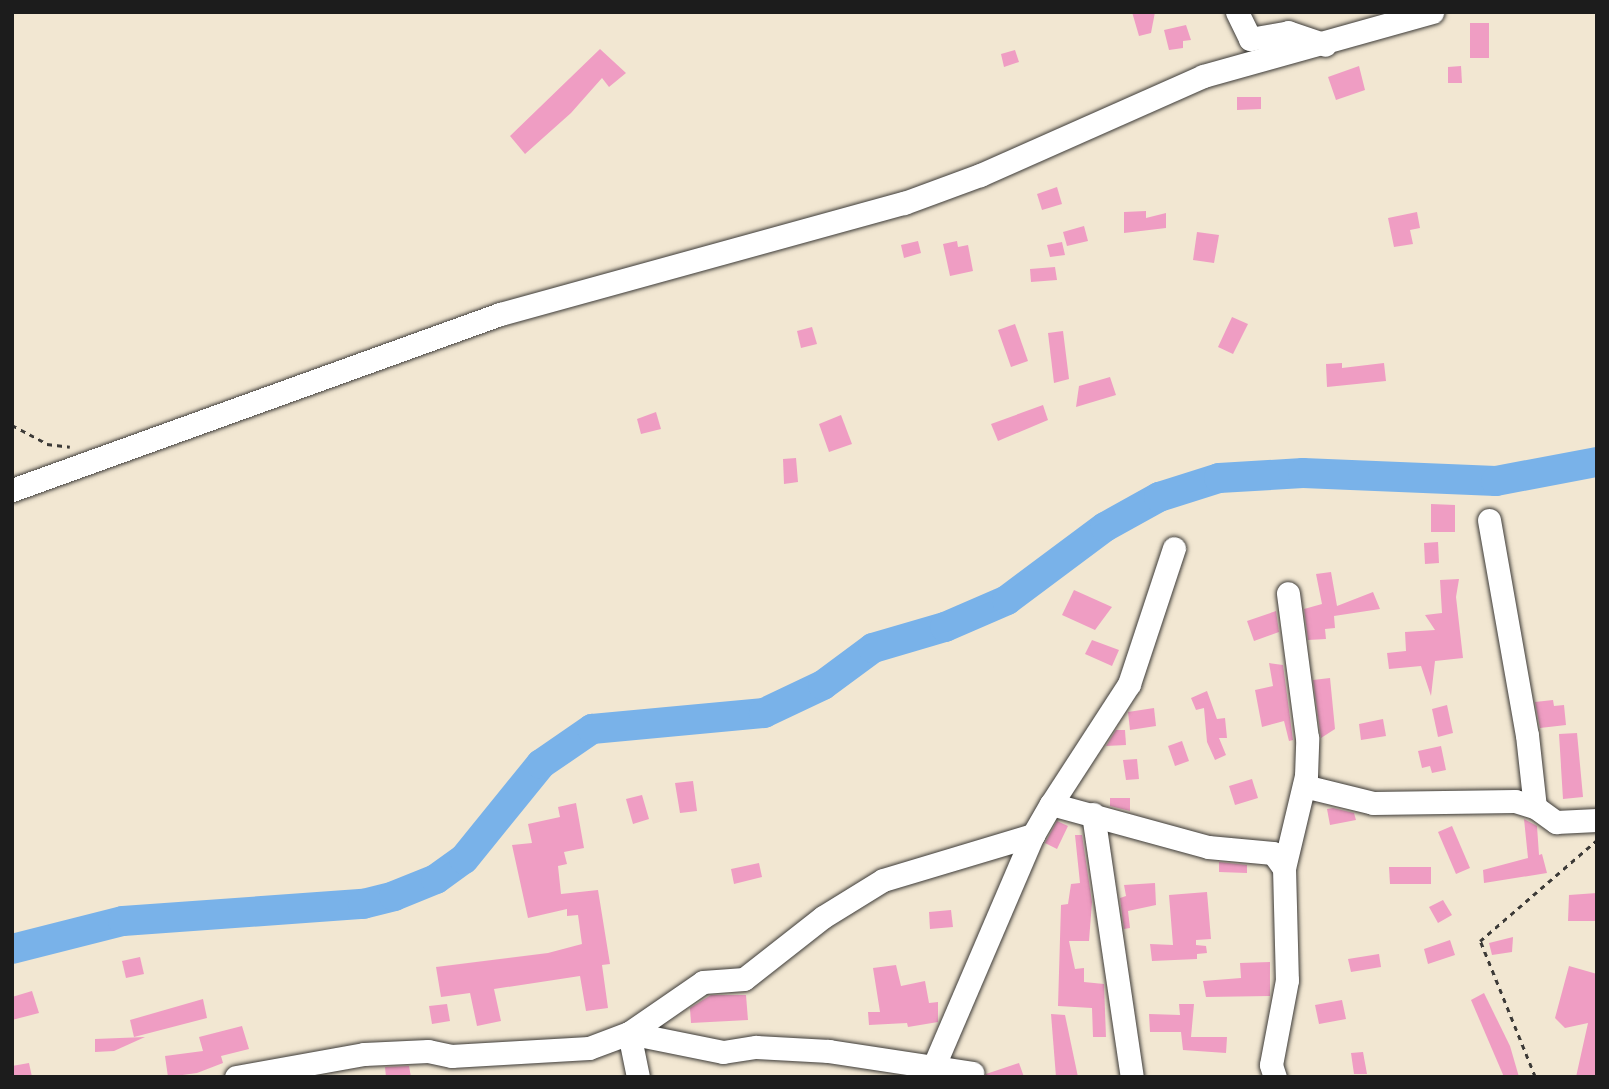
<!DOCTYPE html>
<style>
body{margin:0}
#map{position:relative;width:1609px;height:1089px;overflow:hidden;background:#f2e7d2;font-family:"IM FELL Double Pica",serif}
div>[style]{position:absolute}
.river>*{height:30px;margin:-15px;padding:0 15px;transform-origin:15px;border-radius:15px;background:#79b2e9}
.building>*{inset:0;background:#ef9dc3}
.path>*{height:2.5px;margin-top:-1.25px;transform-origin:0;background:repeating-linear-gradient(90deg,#3c3a37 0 5px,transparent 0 10px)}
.roads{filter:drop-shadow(0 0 2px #3c3a37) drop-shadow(0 0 2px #3c3a37)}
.minor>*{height:23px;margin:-11.5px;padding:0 11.5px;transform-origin:11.5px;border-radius:11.5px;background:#fff}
span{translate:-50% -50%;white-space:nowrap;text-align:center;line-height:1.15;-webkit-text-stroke:7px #f6f6f2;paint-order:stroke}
.frame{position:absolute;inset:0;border:14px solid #1c1c1c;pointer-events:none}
</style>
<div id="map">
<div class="river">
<i style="left:12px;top:949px;width:114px;rotate:-14.2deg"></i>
<i style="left:123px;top:921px;width:241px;rotate:-4.1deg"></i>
<i style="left:363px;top:904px;width:32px;rotate:-14deg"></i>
<i style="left:394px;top:896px;width:45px;rotate:-22deg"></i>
<i style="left:436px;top:879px;width:34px;rotate:-36deg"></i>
<i style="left:464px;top:859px;width:122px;rotate:-51deg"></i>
<i style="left:541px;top:764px;width:62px;rotate:-34.5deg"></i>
<i style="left:592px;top:729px;width:173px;rotate:-5.3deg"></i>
<i style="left:764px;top:713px;width:65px;rotate:-25.4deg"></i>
<i style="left:823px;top:685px;width:62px;rotate:-36.5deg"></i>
<i style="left:873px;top:648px;width:75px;rotate:-16.3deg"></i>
<i style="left:945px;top:627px;width:68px;rotate:-23.5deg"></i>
<i style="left:1007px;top:600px;width:122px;rotate:-36.7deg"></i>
<i style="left:1105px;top:527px;width:62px;rotate:-29.1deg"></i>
<i style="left:1159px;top:497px;width:63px;rotate:-17.6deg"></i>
<i style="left:1219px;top:478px;width:84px;rotate:-3.4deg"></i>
<i style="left:1303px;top:473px;width:193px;rotate:2.4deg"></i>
<i style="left:1496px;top:481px;width:103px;rotate:-10.7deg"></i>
</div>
<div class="building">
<i style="clip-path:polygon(1132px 12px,1155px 12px,1151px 33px,1139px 36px)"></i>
<i style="clip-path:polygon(1470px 23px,1489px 23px,1489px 58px,1470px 58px)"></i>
<i style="clip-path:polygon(1186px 25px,1191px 40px,1183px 41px,1183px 48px,1169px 50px,1164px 30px)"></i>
<i style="clip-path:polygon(600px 49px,626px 73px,609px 87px,602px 78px,571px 113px,525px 154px,510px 136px)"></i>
<i style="clip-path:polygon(1015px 50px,1019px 62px,1004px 67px,1001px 54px)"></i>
<i style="clip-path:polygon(1359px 66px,1365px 90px,1336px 100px,1328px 77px)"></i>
<i style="clip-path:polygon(1461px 66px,1462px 83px,1448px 83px,1448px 67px)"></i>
<i style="clip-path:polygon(1237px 97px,1261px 97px,1261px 109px,1237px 110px)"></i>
<i style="clip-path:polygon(1057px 187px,1062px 204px,1042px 210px,1037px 194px)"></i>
<i style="clip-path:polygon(1146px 211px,1146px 218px,1166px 213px,1166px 228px,1124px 233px,1124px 212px)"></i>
<i style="clip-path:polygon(1417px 212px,1420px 228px,1410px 230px,1413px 244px,1394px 247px,1388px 218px)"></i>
<i style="clip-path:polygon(1084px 226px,1088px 241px,1067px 246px,1063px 232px)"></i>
<i style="clip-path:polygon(1197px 232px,1219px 235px,1214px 263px,1193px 260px)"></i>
<i style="clip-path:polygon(918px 241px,921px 253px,904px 258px,901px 245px)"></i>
<i style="clip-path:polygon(957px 241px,958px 247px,968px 245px,973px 271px,950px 276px,943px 244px)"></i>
<i style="clip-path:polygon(1062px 242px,1065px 255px,1050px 257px,1047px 245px)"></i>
<i style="clip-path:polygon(1055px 267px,1057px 280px,1031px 282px,1030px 269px)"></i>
<i style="clip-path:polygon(1232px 317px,1248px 324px,1233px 354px,1218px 347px)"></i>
<i style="clip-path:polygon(1015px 324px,1028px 361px,1011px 367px,998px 330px)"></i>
<i style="clip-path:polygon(812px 327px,817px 344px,801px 348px,797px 331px)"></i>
<i style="clip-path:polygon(1063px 331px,1069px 379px,1054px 383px,1048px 333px)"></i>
<i style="clip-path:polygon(1342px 363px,1342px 368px,1384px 363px,1386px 381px,1327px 387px,1326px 364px)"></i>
<i style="clip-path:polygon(1110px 377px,1116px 395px,1076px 407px,1079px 386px)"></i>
<i style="clip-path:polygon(1043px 405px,1048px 420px,998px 441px,991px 424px)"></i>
<i style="clip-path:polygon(656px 412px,661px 429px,641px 434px,637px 419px)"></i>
<i style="clip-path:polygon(841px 415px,852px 444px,829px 452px,819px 424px)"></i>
<i style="clip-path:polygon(796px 458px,798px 482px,784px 484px,783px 459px)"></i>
<i style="clip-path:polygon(1431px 504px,1455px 505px,1455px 532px,1431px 532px)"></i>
<i style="clip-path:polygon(1438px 542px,1439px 563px,1425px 564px,1424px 543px)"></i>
<i style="clip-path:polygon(1331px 572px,1337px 606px,1373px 592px,1380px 609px,1334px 616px,1335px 628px,1325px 629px,1326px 639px,1308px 640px,1304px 609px,1322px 604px,1316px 574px)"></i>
<i style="clip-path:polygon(1459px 579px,1456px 597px,1463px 658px,1435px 661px,1431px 696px,1421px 666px,1389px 669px,1387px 653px,1406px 651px,1405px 632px,1435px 630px,1425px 615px,1442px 613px,1440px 580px)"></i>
<i style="clip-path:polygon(1074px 590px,1112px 607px,1095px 630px,1062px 615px)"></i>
<i style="clip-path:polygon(1276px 611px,1279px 632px,1254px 641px,1247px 621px)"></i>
<i style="clip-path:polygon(1092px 640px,1119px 650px,1112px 666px,1085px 654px)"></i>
<i style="clip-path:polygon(1269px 663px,1283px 665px,1293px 740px,1289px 741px,1284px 721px,1262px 727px,1255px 690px,1273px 686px)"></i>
<i style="clip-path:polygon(1330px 678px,1335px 729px,1321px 738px,1313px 680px)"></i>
<i style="clip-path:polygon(1207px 691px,1217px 719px,1225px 718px,1227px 738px,1219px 738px,1226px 755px,1215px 760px,1207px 742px,1204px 708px,1196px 710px,1191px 698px)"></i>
<i style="clip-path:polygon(1553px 700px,1554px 706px,1564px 705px,1566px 725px,1540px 728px,1535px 702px)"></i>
<i style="clip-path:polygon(1447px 705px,1453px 733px,1438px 737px,1432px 709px)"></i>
<i style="clip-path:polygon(1154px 708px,1156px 726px,1130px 730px,1128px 712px)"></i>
<i style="clip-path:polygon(1383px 719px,1386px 736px,1361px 740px,1359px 724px)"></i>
<i style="clip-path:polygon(1116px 730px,1125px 730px,1126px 745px,1106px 746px)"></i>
<i style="clip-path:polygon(1577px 733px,1583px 797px,1563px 799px,1559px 734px)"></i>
<i style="clip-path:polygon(1182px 741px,1189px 761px,1175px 766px,1168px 746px)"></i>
<i style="clip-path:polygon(1441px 746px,1446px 770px,1432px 773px,1430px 766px,1422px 768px,1418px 751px)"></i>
<i style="clip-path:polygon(1137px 759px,1139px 779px,1126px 780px,1123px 760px)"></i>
<i style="clip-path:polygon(1252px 779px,1258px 798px,1235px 805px,1229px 786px)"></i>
<i style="clip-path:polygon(693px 781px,697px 811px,680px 813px,675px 783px)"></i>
<i style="clip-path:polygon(642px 795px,649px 819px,633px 824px,626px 799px)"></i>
<i style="clip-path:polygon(1110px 798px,1130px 798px,1130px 811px,1110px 806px)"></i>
<i style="clip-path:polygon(576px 803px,584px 848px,564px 852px,567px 864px,558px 866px,561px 894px,598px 890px,610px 964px,602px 965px,608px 1008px,586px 1011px,580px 976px,494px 989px,501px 1021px,477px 1026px,470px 993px,441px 997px,436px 967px,548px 953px,582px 944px,578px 915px,567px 916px,567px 909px,528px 918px,512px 845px,532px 843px,528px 824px,560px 817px,558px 807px)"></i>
<i style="clip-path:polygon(1333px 808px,1354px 813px,1356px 820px,1330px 825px,1327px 809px)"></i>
<i style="clip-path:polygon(1524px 819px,1537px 826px,1539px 855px,1542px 854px,1547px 873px,1484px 883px,1483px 870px,1528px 858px)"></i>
<i style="clip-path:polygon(1057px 821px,1068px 826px,1057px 849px,1045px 843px)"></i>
<i style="clip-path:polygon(1452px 826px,1470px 868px,1456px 874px,1438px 832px)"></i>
<i style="clip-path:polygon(1075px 835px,1082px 835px,1092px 902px,1089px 941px,1069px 941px,1075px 969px,1084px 968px,1084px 982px,1104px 984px,1106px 1037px,1093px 1037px,1092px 1008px,1058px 1006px,1061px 905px,1068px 904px,1071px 884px,1080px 883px)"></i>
<i style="clip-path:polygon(1219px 862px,1247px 865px,1247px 873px,1219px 872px)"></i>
<i style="clip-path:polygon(759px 863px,762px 877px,734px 884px,731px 869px)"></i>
<i style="clip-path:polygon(1389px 867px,1431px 867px,1431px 884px,1390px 884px)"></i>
<i style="clip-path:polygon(1155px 883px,1156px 905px,1128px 911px,1130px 928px,1124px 929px,1120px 898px,1126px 896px,1124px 885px)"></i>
<i style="clip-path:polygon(1207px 892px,1211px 939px,1196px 940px,1196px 945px,1206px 946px,1207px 953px,1197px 954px,1197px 959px,1152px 961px,1150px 944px,1173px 945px,1169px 895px)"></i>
<i style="clip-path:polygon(1597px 893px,1597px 921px,1568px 921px,1569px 895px)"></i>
<i style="clip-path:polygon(1443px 900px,1452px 915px,1438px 923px,1429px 907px)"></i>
<i style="clip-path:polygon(951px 910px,953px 927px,930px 929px,929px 912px)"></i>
<i style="clip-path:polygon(1513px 937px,1512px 952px,1492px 955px,1489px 943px)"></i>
<i style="clip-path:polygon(1450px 940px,1455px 955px,1428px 964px,1424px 949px)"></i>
<i style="clip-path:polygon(1379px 954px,1381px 967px,1351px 972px,1348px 959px)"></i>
<i style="clip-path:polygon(140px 957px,144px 974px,126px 978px,122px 961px)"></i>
<i style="clip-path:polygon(1270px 962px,1270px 996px,1206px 997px,1203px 981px,1241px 978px,1240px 963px)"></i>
<i style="clip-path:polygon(896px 965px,901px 986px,925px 981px,929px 1003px,938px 1002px,938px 1022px,908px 1027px,907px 1023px,869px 1025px,868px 1012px,880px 1012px,873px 968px)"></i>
<i style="clip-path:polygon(1569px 966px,1597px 974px,1597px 1077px,1576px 1077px,1588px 1023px,1565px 1028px,1555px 1018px)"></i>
<i style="clip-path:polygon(32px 991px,39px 1013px,12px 1020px,12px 997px)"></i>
<i style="clip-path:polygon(1484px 993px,1510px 1046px,1519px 1077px,1504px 1077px,1471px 1000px)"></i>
<i style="clip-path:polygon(711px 995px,746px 995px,748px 1020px,691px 1023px,690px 1008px)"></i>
<i style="clip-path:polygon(203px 999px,207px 1018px,134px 1037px,130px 1020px)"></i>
<i style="clip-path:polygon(1342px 1000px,1346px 1019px,1319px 1024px,1315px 1005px)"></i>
<i style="clip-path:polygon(447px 1004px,450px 1021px,432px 1024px,429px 1006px)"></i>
<i style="clip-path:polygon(1179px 1004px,1194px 1004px,1191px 1037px,1227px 1037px,1226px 1053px,1183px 1050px,1181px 1032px,1150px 1032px,1149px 1014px,1180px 1015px)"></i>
<i style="clip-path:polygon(1051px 1014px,1065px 1015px,1078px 1077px,1056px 1077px)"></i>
<i style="clip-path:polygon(242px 1026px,249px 1049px,221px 1056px,223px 1063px,197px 1073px,168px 1077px,165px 1056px,203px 1051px,199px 1037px)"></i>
<i style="clip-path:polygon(145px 1037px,114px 1051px,95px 1052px,95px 1039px)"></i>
<i style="clip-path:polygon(1363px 1052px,1367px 1074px,1354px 1074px,1351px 1053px)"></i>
<i style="clip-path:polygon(29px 1063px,32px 1077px,12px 1077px,12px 1066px)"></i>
<i style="clip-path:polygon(1019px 1063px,1024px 1077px,986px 1077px,986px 1074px)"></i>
<i style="clip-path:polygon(409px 1066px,411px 1077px,386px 1077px,385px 1067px)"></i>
</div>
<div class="path">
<i style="left:12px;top:425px;width:40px;rotate:28deg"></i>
<i style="left:47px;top:444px;width:23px;rotate:7deg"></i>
<i style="left:1535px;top:1077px;width:147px;rotate:-112deg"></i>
<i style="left:1480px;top:941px;width:155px;rotate:-40.8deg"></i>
</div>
<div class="roads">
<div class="minor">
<i style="left:1237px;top:12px;width:30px;rotate:64deg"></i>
<i style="left:1250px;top:39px;width:39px;rotate:-10deg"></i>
<i style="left:1288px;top:32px;width:39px;rotate:19deg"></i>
<i style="left:12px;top:490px;width:519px;rotate:-19.83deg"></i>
<i style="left:500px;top:314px;width:419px;rotate:-15.4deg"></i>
<i style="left:904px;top:203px;width:81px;rotate:-20.2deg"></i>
<i style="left:980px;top:175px;width:244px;rotate:-23.9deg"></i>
<i style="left:1203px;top:76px;width:238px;rotate:-15.6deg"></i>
<i style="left:1489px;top:520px;width:218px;rotate:80deg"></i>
<i style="left:1527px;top:735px;width:72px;rotate:83.7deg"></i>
<i style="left:1304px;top:786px;width:71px;rotate:13.8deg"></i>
<i style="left:1373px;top:803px;width:142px;rotate:-0.8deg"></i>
<i style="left:1515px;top:801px;width:21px;rotate:17deg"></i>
<i style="left:1535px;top:807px;width:26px;rotate:36deg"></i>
<i style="left:1556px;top:822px;width:41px;rotate:-2.8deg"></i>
<i style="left:1051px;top:804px;width:143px;rotate:-57deg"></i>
<i style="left:1129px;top:684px;width:143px;rotate:-71.7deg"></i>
<i style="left:1093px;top:814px;width:266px;rotate:81.6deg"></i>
<i style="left:1284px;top:868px;width:95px;rotate:-76.6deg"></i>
<i style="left:1306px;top:776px;width:38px;rotate:-88deg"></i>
<i style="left:1307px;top:738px;width:146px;rotate:-97.5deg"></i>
<i style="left:933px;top:1068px;width:254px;rotate:-66.8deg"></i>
<i style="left:236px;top:1077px;width:130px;rotate:-10.2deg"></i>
<i style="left:364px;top:1054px;width:64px;rotate:-2.7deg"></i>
<i style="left:428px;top:1051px;width:24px;rotate:12deg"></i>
<i style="left:451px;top:1056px;width:138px;rotate:-3.3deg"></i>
<i style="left:589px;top:1048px;width:43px;rotate:-20.6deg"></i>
<i style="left:629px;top:1033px;width:90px;rotate:-34.6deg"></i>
<i style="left:703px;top:982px;width:41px;rotate:-4.2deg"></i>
<i style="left:744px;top:979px;width:100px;rotate:-38.1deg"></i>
<i style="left:823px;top:917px;width:70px;rotate:-31.7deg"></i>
<i style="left:883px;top:880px;width:157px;rotate:-16.7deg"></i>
<i style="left:1033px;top:835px;width:36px;rotate:-60deg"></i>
<i style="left:1051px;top:804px;width:163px;rotate:15.3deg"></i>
<i style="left:1208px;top:847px;width:65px;rotate:5.3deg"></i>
<i style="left:1273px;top:853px;width:19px;rotate:54deg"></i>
<i style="left:1284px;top:868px;width:112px;rotate:88.5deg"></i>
<i style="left:1287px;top:980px;width:86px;rotate:100.7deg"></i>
<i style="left:1271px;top:1065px;width:13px;rotate:72deg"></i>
<i style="left:638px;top:1077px;width:45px;rotate:-101.6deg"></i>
<i style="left:629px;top:1033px;width:96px;rotate:11.4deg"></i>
<i style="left:723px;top:1052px;width:33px;rotate:-9deg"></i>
<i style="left:756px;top:1047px;width:73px;rotate:3.1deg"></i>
<i style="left:829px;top:1051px;width:145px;rotate:8.7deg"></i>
</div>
</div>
<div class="frame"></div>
</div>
